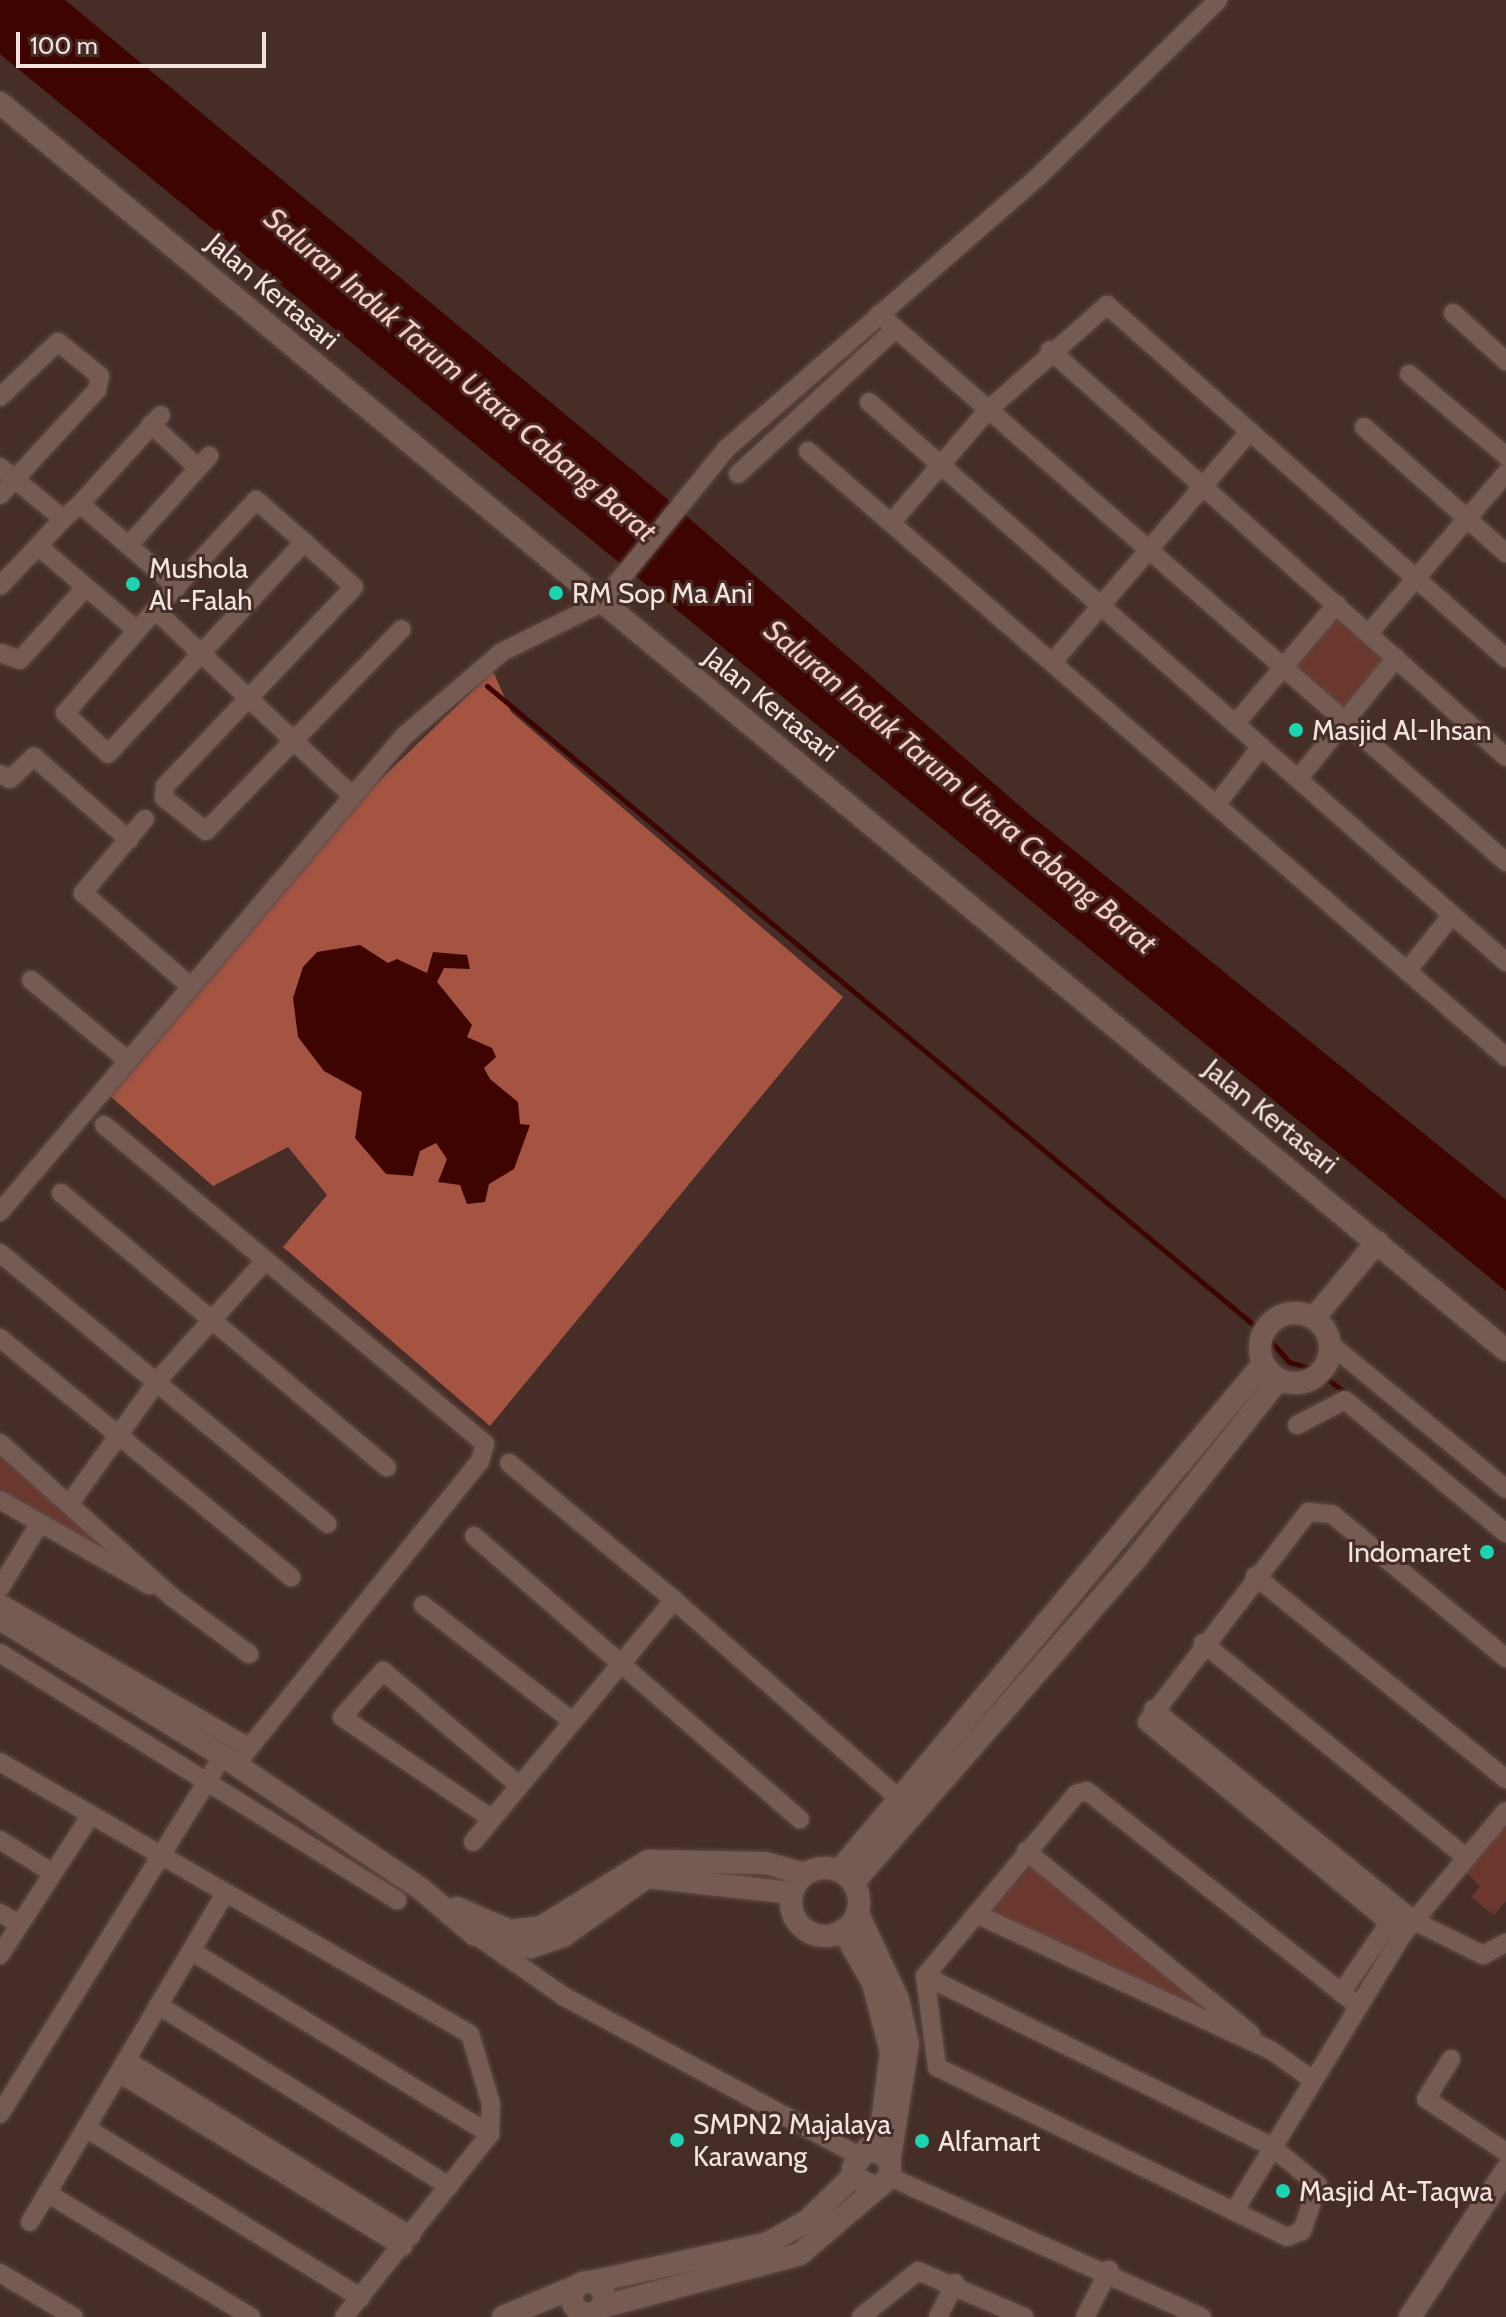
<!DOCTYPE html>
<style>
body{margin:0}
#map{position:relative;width:1506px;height:2317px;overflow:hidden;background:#462d28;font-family:Cabin,sans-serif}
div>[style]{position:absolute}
.green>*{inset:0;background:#6b382d}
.forest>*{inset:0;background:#a55442}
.water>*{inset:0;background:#3d0400}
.stream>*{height:5px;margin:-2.5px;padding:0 2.5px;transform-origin:2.5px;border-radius:2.5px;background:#3d0400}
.roads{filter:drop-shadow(0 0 2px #5f4b46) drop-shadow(0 0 2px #5f4b46)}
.minor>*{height:18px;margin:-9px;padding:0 9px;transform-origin:9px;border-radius:9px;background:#765b55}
.tertiary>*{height:22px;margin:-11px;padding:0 11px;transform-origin:11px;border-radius:11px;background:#765b55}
.tertiary>.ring{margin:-11px;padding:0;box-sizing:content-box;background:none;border:22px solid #765b55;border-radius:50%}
.dots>*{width:22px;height:22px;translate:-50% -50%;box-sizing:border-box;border:4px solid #462d28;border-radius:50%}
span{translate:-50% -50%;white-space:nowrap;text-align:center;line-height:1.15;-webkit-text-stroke:6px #462d28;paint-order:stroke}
.street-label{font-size:28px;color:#f3e3df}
.poi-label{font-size:28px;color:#f3e3df}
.left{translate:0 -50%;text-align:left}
.right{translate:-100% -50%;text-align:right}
.water-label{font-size:30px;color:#facabf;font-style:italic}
.scale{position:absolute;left:16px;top:32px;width:250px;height:36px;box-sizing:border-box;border:4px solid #f3e3df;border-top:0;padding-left:10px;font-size:24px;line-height:28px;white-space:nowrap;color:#f3e3df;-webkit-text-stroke:6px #462d28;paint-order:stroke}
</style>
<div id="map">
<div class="green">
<i style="clip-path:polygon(1337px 604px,1396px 658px,1344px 721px,1283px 667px)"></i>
<i style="clip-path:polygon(0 1451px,136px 1569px,0 1489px)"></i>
<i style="clip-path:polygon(1506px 1819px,1506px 1901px,1494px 1915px,1471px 1897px,1480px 1886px,1464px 1870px)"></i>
<i style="clip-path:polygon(1032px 1863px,1245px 2035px,989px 1914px)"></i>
</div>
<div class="forest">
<i style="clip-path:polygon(493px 671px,511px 712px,843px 997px,490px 1426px,283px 1247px,327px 1195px,288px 1147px,213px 1186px,110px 1096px,357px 802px)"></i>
</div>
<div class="water">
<i style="clip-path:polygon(0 0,65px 0,659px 492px,1029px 814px,1506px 1200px,1506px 1291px,0 54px)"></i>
<i style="clip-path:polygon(360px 945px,388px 963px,397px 959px,427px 973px,433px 952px,467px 955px,470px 969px,444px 968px,437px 982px,472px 1025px,467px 1037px,492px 1048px,496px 1057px,484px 1068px,490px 1079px,518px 1102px,520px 1124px,530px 1125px,514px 1169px,489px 1184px,485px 1202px,467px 1204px,460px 1185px,438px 1182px,447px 1159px,436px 1143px,420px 1151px,413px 1176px,386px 1174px,355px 1138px,362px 1092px,324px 1071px,298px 1037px,293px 998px,303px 967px,317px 952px)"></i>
</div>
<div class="stream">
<i style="left:487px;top:686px;width:1000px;rotate:39.81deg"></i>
<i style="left:1269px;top:1339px;width:30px;rotate:49deg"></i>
<i style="left:1289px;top:1362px;width:22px;rotate:16deg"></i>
<i style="left:1327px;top:1379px;width:27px;rotate:36deg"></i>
</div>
<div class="roads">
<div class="minor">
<i style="left:1453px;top:313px;width:72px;rotate:42.2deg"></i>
<i style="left:879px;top:314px;width:833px;rotate:41.15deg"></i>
<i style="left:1050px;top:350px;width:611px;rotate:41.75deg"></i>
<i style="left:1409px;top:374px;width:127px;rotate:40.2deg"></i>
<i style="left:0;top:397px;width:80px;rotate:-43.5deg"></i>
<i style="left:58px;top:342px;width:54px;rotate:39deg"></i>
<i style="left:100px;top:376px;width:14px;rotate:102deg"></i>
<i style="left:97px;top:390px;width:143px;rotate:132.7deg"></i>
<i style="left:869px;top:402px;width:848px;rotate:41.32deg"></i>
<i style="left:151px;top:424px;width:63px;rotate:43.1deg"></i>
<i style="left:1364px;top:427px;width:190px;rotate:41.6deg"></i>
<i style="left:808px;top:451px;width:924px;rotate:40.96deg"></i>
<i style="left:0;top:467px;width:82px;rotate:39.5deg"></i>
<i style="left:738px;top:474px;width:214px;rotate:-42.7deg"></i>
<i style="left:80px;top:504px;width:120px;rotate:-47.7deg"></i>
<i style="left:891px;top:523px;width:149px;rotate:-49.4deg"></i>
<i style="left:988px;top:410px;width:159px;rotate:-41.4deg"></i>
<i style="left:1107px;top:305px;width:533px;rotate:41.5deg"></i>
<i style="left:304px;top:542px;width:64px;rotate:-138.8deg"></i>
<i style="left:256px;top:500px;width:149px;rotate:132.6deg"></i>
<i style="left:155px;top:610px;width:267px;rotate:43.3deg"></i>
<i style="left:129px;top:545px;width:120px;rotate:-48deg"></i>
<i style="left:0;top:586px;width:55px;rotate:-46.5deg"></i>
<i style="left:155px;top:610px;width:137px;rotate:131.1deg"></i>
<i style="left:65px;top:713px;width:59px;rotate:43.6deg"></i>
<i style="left:108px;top:754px;width:289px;rotate:-47.2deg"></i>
<i style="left:304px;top:542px;width:67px;rotate:42deg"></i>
<i style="left:354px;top:587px;width:274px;rotate:133.5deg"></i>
<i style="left:165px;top:786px;width:12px;rotate:95deg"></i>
<i style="left:164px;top:798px;width:53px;rotate:38.2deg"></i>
<i style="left:206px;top:831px;width:281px;rotate:-45.9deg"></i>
<i style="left:134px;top:628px;width:126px;rotate:-139.5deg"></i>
<i style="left:38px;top:546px;width:37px;rotate:-47deg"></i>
<i style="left:63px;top:519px;width:23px;rotate:-41deg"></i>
<i style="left:80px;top:504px;width:128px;rotate:40.6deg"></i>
<i style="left:1369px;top:633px;width:211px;rotate:-49.4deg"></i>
<i style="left:0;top:653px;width:21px;rotate:19deg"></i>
<i style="left:20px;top:660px;width:97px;rotate:-47.9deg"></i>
<i style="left:1052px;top:663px;width:305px;rotate:-49.5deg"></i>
<i style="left:1235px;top:724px;width:157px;rotate:-49.6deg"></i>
<i style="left:0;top:774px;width:11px;rotate:27deg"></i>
<i style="left:10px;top:779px;width:33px;rotate:-43deg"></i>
<i style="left:34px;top:757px;width:126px;rotate:41.1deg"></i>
<i style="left:1298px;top:779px;width:156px;rotate:-51deg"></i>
<i style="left:1216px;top:805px;width:73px;rotate:-52.2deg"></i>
<i style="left:145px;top:819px;width:97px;rotate:130deg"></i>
<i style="left:83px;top:893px;width:142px;rotate:41deg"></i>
<i style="left:1407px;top:971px;width:72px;rotate:-51.2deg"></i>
<i style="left:31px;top:980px;width:125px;rotate:39.8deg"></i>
<i style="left:104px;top:1125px;width:497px;rotate:39.9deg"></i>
<i style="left:485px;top:1444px;width:18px;rotate:106deg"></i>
<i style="left:480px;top:1461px;width:389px;rotate:128.8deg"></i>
<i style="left:61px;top:1193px;width:426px;rotate:40.1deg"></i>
<i style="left:0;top:1212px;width:624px;rotate:-49.68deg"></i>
<i style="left:404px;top:736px;width:129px;rotate:-40.6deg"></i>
<i style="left:502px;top:652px;width:110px;rotate:-26.3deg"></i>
<i style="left:601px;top:603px;width:198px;rotate:-50.9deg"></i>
<i style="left:726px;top:449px;width:417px;rotate:-41.1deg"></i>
<i style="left:1040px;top:175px;width:250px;rotate:-44.5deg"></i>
<i style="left:0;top:1253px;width:425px;rotate:39.6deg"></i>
<i style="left:0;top:1338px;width:377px;rotate:39.4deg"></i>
<i style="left:1329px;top:1343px;width:229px;rotate:39.5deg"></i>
<i style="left:1297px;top:1425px;width:54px;rotate:-27.5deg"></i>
<i style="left:1345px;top:1400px;width:209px;rotate:39.6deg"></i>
<i style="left:0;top:1443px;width:231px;rotate:41.8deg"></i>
<i style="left:172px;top:1597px;width:96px;rotate:36.5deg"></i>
<i style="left:509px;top:1463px;width:214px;rotate:39.7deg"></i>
<i style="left:0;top:1500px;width:172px;rotate:29.7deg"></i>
<i style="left:70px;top:1503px;width:151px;rotate:-54.4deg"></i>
<i style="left:158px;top:1380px;width:159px;rotate:-48.1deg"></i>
<i style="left:474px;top:1536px;width:432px;rotate:41deg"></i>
<i style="left:1255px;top:1576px;width:323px;rotate:39deg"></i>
<i style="left:0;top:1588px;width:73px;rotate:-58.5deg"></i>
<i style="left:0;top:1603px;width:285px;rotate:30.1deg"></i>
<i style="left:423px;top:1605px;width:189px;rotate:37.9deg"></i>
<i style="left:1203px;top:1643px;width:340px;rotate:39.2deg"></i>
<i style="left:0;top:1653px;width:468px;rotate:31.9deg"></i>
<i style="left:1153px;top:1709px;width:338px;rotate:39deg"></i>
<i style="left:1416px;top:1922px;width:75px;rotate:26.2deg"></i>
<i style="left:1483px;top:1955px;width:26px;rotate:-28deg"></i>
<i style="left:0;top:1762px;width:543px;rotate:30.06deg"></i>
<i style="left:470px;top:2034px;width:73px;rotate:73.3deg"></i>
<i style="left:491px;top:2104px;width:30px;rotate:92deg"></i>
<i style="left:490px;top:2134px;width:234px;rotate:128.6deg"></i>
<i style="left:492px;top:1819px;width:181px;rotate:-145.8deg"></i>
<i style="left:342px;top:1717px;width:62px;rotate:-48.3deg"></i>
<i style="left:383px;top:1671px;width:175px;rotate:40.1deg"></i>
<i style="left:0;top:1840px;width:60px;rotate:32.1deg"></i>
<i style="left:473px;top:1842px;width:315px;rotate:-50.3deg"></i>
<i style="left:674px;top:1600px;width:303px;rotate:41.4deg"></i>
<i style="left:1026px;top:1851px;width:290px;rotate:39.1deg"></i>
<i style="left:0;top:1913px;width:22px;rotate:30deg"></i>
<i style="left:976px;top:1914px;width:326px;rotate:24.8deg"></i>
<i style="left:1272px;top:2051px;width:50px;rotate:35.3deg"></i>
<i style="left:1403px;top:1934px;width:332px;rotate:-140.4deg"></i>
<i style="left:1147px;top:1722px;width:265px;rotate:-52.5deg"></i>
<i style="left:1308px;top:1512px;width:24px;rotate:5deg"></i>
<i style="left:1332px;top:1514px;width:226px;rotate:39.6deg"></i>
<i style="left:480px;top:1938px;width:101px;rotate:34.9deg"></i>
<i style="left:563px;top:1996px;width:334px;rotate:28.4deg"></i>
<i style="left:191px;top:1951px;width:351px;rotate:31.5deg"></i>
<i style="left:0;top:1955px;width:167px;rotate:-57deg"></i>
<i style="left:925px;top:1976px;width:386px;rotate:26.2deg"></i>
<i style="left:1271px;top:2146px;width:61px;rotate:39.7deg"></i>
<i style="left:1318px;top:2185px;width:49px;rotate:109.2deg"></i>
<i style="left:1302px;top:2231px;width:16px;rotate:158deg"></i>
<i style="left:1287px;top:2237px;width:389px;rotate:-154.1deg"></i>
<i style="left:937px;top:2067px;width:92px;rotate:-97.5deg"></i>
<i style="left:925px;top:1976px;width:236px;rotate:-50.3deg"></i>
<i style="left:1076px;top:1794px;width:11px;rotate:-15deg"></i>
<i style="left:1087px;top:1791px;width:343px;rotate:38.4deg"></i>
<i style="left:1341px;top:1993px;width:86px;rotate:-55.4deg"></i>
<i style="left:158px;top:2005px;width:343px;rotate:31.9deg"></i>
<i style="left:1451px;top:2059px;width:47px;rotate:122deg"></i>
<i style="left:1426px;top:2099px;width:96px;rotate:33.5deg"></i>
<i style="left:126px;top:2060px;width:335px;rotate:31.7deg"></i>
<i style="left:119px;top:2073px;width:333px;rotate:31.5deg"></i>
<i style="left:0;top:2114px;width:422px;rotate:-58.1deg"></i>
<i style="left:86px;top:2128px;width:323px;rotate:31.7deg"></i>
<i style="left:890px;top:2177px;width:342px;rotate:24.2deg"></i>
<i style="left:47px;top:2193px;width:239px;rotate:31.3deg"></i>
<i style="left:1235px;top:2210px;width:323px;rotate:-58.7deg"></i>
<i style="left:1403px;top:1934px;width:160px;rotate:-50.1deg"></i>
<i style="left:30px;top:2222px;width:380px;rotate:-59.3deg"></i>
<i style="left:0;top:2273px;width:86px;rotate:30.7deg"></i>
<i style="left:588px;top:2314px;width:3px;rotate:72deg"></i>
<i style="left:861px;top:2317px;width:73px;rotate:-38.9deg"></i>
<i style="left:918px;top:2271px;width:116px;rotate:23.5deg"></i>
<i style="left:938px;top:2317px;width:38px;rotate:-63deg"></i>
<i style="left:1085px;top:2317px;width:53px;rotate:-62.9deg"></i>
</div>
<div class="tertiary">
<i style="left:0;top:103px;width:1955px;rotate:39.63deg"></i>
<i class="ring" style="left:1260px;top:1313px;width:48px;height:48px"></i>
<i style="left:1314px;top:1318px;width:99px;rotate:-50.3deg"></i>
<i style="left:0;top:1619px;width:262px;rotate:31.6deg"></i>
<i style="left:223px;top:1756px;width:239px;rotate:33.9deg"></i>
<i style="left:421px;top:1889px;width:70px;rotate:40.3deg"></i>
<i style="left:474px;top:1934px;width:29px;rotate:22deg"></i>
<i style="left:501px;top:1945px;width:30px;rotate:4deg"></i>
<i style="left:531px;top:1947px;width:34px;rotate:-19deg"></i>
<i style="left:563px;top:1936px;width:103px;rotate:-35.1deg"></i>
<i style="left:647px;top:1877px;width:146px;rotate:6.3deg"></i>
<i class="ring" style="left:791px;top:1868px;width:46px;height:46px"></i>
<i style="left:839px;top:1871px;width:661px;rotate:-50.09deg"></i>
<i style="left:853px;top:1883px;width:434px;rotate:-48.9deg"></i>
<i style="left:1138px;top:1556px;width:226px;rotate:-51.5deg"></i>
<i style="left:457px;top:1908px;width:58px;rotate:23.5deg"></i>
<i style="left:510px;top:1931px;width:31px;rotate:-7deg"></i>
<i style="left:541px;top:1927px;width:126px;rotate:-31.7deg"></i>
<i style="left:648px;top:1861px;width:117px;rotate:1deg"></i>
<i style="left:765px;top:1863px;width:41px;rotate:15.4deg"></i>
<i style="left:857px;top:1912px;width:96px;rotate:64.8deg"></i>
<i style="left:898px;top:1999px;width:46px;rotate:77.5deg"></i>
<i style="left:908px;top:2044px;width:115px;rotate:99deg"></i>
<i style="left:843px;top:1930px;width:61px;rotate:60.5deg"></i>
<i style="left:873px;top:1983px;width:71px;rotate:75.4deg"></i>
<i style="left:891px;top:2052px;width:80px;rotate:97.2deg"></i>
<i class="ring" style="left:572px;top:2282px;width:10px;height:10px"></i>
<i style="left:591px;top:2282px;width:181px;rotate:-12.4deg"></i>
<i style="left:768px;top:2243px;width:45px;rotate:-29.4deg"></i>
<i style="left:807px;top:2221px;width:66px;rotate:-44.4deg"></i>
<i style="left:601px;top:2307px;width:206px;rotate:-14.9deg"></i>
<i style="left:800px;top:2254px;width:118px;rotate:-40.5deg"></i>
<i style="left:890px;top:2177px;width:19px;rotate:-90deg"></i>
<i style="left:890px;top:2158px;width:24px;rotate:-156deg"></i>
<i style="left:868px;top:2148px;width:25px;rotate:127deg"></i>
<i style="left:853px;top:2168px;width:13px;rotate:67deg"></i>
<i style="left:858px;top:2180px;width:18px;rotate:22deg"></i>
<i style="left:503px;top:2317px;width:80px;rotate:-22.7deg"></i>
<i style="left:1410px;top:2317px;width:175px;rotate:-56.7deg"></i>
</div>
</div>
<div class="dots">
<i style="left:133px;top:584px;background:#1bd5b1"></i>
<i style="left:556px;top:593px;background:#1bd5b1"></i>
<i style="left:1296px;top:730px;background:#1bd5b1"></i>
<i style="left:1487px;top:1552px;background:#1bd5b1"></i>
<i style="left:677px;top:2140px;background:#1bd5b1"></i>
<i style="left:922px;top:2141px;background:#1bd5b1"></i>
<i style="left:1283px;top:2191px;background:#1bd5b1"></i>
</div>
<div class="street-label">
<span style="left:273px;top:291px;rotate:40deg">Jalan Kertasari</span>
<span style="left:771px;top:704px;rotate:39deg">Jalan Kertasari</span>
<span style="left:1271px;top:1116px;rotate:39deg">Jalan Kertasari</span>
</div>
<div class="poi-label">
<span class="left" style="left:149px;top:584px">Mushola<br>Al -Falah</span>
<span class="left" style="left:572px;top:593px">RM Sop Ma Ani</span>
<span class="left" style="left:1312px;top:730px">Masjid Al-Ihsan</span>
<span class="right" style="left:1471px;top:1552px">Indomaret</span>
<span class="left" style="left:693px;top:2140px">SMPN2 Majalaya<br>Karawang</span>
<span class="left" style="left:938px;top:2141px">Alfamart</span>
<span class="left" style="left:1299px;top:2191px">Masjid At-Taqwa</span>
</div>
<div class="water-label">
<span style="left:460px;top:375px;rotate:40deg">Saluran Induk Tarum Utara Cabang Barat</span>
<span style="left:960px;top:787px;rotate:40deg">Saluran Induk Tarum Utara Cabang Barat</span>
</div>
<div class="scale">100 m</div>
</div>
